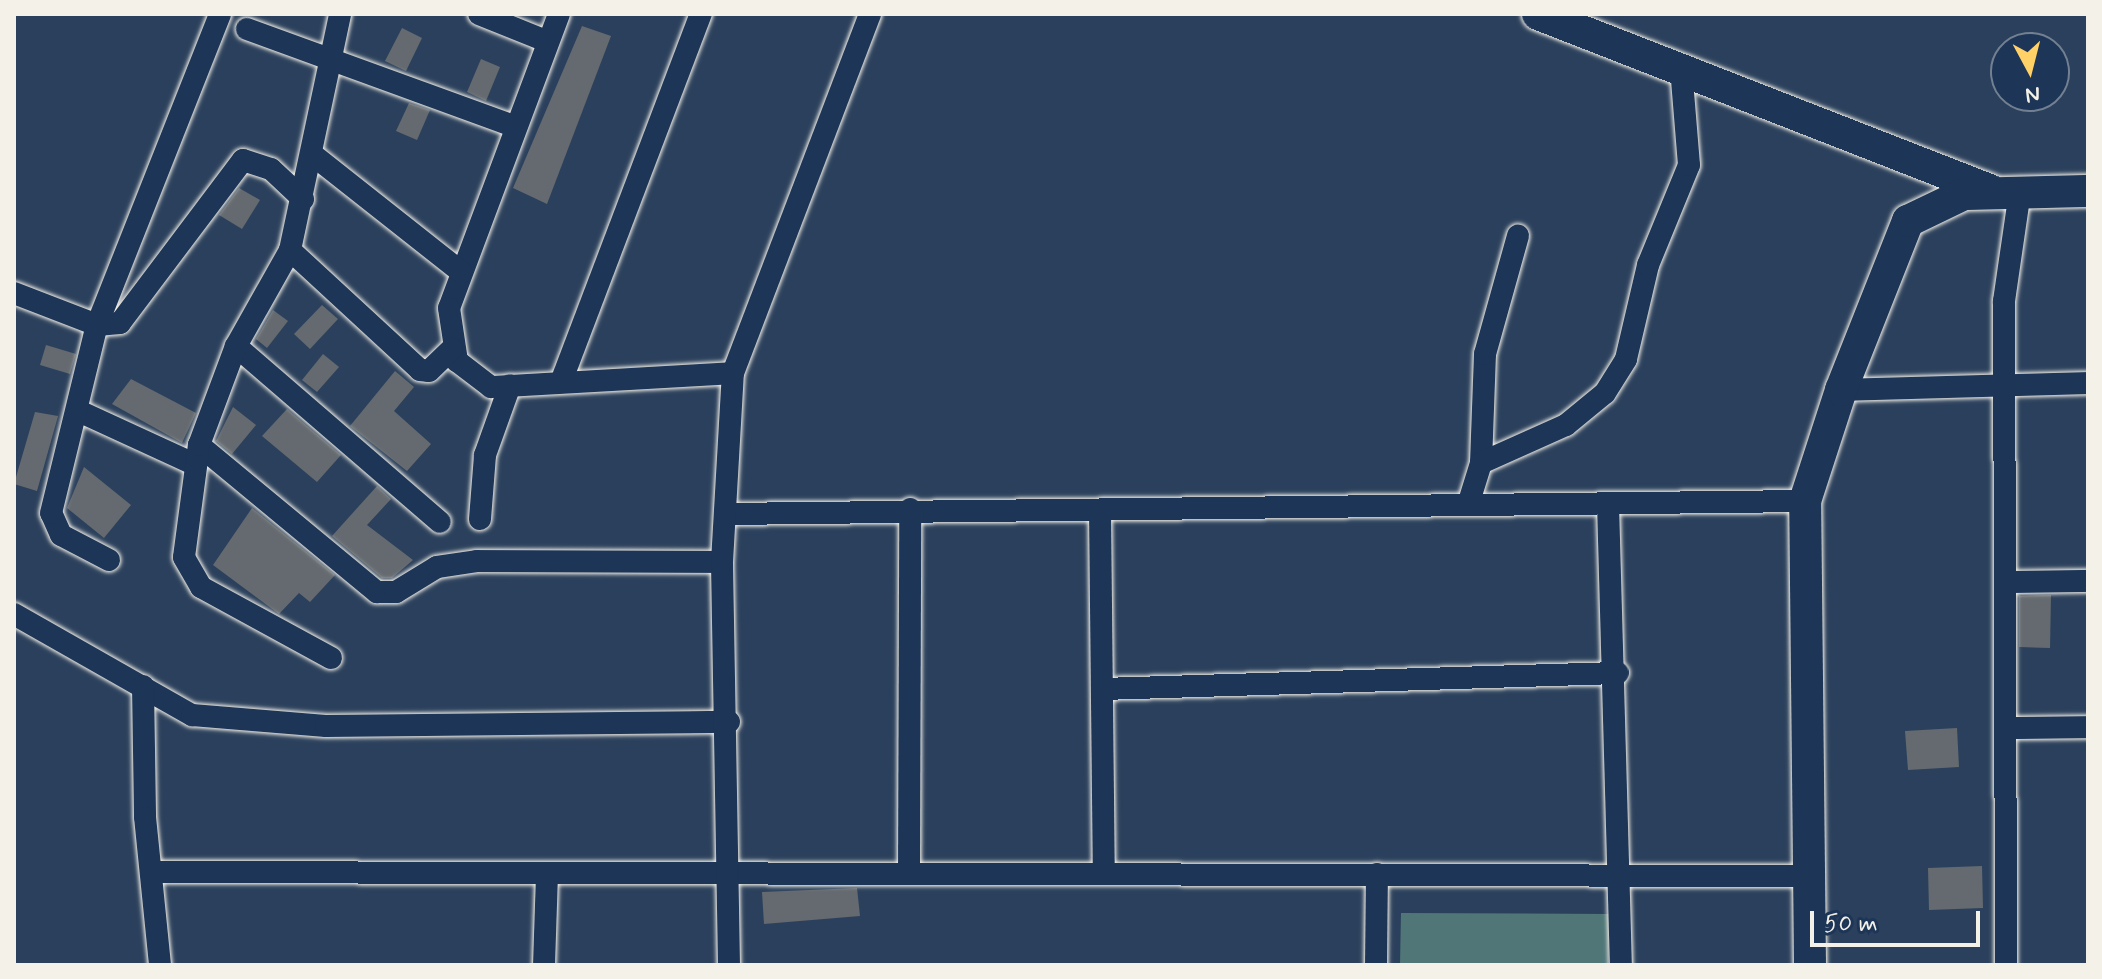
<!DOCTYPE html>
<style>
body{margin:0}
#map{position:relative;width:2102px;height:979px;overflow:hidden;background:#2b405c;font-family:Mynerve,sans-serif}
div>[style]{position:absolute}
.green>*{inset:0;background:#507678}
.building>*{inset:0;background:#646a6f}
.roads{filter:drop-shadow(0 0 2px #f4f1e8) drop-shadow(0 0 2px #f4f1e8)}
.street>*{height:22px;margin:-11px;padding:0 11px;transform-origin:11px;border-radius:11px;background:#1d3557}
.secondary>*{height:32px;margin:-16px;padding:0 16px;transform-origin:16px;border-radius:16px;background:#1d3557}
span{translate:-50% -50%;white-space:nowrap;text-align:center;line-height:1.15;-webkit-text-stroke:6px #1d3557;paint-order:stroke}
.frame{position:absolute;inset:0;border:16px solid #f4f1e8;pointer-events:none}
.north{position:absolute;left:1990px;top:32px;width:80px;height:80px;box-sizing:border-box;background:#1d3557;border:2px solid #738091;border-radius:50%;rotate:173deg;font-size:22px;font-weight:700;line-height:32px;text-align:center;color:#f4f1e8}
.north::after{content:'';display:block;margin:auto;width:28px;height:36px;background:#ffd166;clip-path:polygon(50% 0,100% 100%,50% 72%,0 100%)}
.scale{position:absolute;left:1810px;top:911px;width:170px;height:36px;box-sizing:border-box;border:4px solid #f4f1e8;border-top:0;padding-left:10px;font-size:24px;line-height:28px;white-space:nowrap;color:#f4f1e8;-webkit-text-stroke:6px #1d3557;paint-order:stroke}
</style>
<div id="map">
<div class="green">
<i style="clip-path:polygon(1401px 913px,1609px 914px,1608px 965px,1400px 965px)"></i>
</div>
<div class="building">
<i style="clip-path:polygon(582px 26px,611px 36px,547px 204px,513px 188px)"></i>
<i style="clip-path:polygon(402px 28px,422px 38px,406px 71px,385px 61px)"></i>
<i style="clip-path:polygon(481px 59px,500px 67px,486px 101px,467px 92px)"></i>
<i style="clip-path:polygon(409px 103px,430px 110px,417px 140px,396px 131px)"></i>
<i style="clip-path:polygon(239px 188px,260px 200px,242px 229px,219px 215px)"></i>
<i style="clip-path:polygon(322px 305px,338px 319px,310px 349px,294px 334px)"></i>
<i style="clip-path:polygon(273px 310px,288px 321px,267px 348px,256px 339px)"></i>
<i style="clip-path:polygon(46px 345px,76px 354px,70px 374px,40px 365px)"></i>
<i style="clip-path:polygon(323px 354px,339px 367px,317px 392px,302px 380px)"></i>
<i style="clip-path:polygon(395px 371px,414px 387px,394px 411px,431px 444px,407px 471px,350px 426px)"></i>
<i style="clip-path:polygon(131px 379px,196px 413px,182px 443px,112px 404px)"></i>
<i style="clip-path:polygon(233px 407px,256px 425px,232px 454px,216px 441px)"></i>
<i style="clip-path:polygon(287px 409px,341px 455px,317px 482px,262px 436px)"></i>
<i style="clip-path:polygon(35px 412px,58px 416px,37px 491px,14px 484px)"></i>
<i style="clip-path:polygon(84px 467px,131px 505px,104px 538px,67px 508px)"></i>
<i style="clip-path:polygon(377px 486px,391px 499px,367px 525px,413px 560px,392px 578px,382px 578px,332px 536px)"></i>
<i style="clip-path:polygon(252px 508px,335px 575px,310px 602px,299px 593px,279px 614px,213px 565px)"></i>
<i style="clip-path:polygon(2051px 595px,2050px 648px,2019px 647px,2019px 596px)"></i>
<i style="clip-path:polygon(1957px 728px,1959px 767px,1908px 770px,1905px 731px)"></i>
<i style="clip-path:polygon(1982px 866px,1983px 908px,1929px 910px,1928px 868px)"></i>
<i style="clip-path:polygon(857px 888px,860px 916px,764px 924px,762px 892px)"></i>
</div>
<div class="roads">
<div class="street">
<i style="left:479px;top:14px;width:72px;rotate:21.9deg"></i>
<i style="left:559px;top:14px;width:314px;rotate:110.5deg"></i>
<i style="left:449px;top:308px;width:54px;rotate:81.4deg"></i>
<i style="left:457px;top:361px;width:43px;rotate:37.4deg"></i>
<i style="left:491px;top:387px;width:242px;rotate:-3.3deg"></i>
<i style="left:247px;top:29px;width:284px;rotate:20deg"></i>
<i style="left:313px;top:155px;width:189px;rotate:38.3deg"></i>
<i style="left:290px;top:250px;width:177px;rotate:42.7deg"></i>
<i style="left:420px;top:370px;width:9px;rotate:6deg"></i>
<i style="left:429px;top:371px;width:32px;rotate:-44deg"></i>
<i style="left:14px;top:293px;width:89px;rotate:21.1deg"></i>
<i style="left:97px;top:325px;width:23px;rotate:-5deg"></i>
<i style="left:120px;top:323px;width:204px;rotate:-53deg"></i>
<i style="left:243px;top:160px;width:29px;rotate:18deg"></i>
<i style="left:271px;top:169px;width:44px;rotate:43.2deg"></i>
<i style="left:236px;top:346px;width:269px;rotate:40.8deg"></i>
<i style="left:561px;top:382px;width:394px;rotate:-69.2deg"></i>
<i style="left:1841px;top:390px;width:247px;rotate:-1.6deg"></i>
<i style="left:81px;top:412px;width:124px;rotate:24.7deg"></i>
<i style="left:199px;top:445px;width:231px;rotate:39.6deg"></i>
<i style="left:377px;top:592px;width:19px"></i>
<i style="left:396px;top:592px;width:48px;rotate:-31.4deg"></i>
<i style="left:437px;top:567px;width:40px;rotate:-8.5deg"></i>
<i style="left:477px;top:561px;width:245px;rotate:0.2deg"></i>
<i style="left:1481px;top:463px;width:109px;rotate:-87.9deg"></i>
<i style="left:1485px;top:354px;width:123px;rotate:-74.4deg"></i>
<i style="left:1608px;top:504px;width:461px;rotate:88.4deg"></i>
<i style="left:1468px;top:505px;width:44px;rotate:-72.8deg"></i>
<i style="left:1481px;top:463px;width:93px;rotate:-24.1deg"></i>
<i style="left:1566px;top:425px;width:50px;rotate:-39.4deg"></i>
<i style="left:1605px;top:393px;width:40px;rotate:-58deg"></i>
<i style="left:1626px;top:359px;width:97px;rotate:-76.8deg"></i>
<i style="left:1648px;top:265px;width:108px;rotate:-67.7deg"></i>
<i style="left:1689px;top:165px;width:97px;rotate:-94.7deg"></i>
<i style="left:1100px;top:510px;width:363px;rotate:89.4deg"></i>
<i style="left:726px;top:514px;width:1079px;rotate:-0.69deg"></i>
<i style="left:480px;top:519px;width:64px;rotate:-85.5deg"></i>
<i style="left:485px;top:455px;width:74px;rotate:-70.3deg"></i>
<i style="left:109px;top:560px;width:54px;rotate:-152.5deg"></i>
<i style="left:61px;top:535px;width:24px;rotate:-114deg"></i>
<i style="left:51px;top:513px;width:194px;rotate:-76.3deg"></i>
<i style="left:97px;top:325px;width:334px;rotate:-68.4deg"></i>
<i style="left:2006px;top:582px;width:82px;rotate:-0.7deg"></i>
<i style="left:14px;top:614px;width:205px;rotate:29.6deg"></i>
<i style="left:192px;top:715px;width:134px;rotate:4.7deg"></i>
<i style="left:326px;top:726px;width:403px;rotate:-0.6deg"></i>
<i style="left:331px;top:658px;width:148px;rotate:-151.4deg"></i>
<i style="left:201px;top:587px;width:34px;rotate:-120deg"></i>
<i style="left:184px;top:557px;width:113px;rotate:-82.4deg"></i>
<i style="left:199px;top:445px;width:106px;rotate:-69.5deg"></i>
<i style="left:236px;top:346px;width:110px;rotate:-60.6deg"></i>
<i style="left:290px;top:250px;width:241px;rotate:-78deg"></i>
<i style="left:143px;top:686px;width:131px;rotate:89.1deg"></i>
<i style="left:145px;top:817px;width:149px;rotate:84.2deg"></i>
<i style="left:1102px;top:689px;width:516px;rotate:-1.78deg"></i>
<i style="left:2009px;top:728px;width:79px;rotate:-0.7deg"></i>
<i style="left:152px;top:872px;width:1659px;rotate:0.14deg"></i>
<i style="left:909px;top:873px;width:364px;rotate:-89.8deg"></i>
<i style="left:544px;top:965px;width:91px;rotate:-88.1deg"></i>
<i style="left:729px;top:965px;width:403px;rotate:-91deg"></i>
<i style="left:722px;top:562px;width:189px;rotate:-86.7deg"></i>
<i style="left:733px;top:373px;width:384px;rotate:-69.1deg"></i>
<i style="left:1376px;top:965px;width:91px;rotate:-89.4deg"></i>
<i style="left:2006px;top:965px;width:664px;rotate:-90.17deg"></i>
<i style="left:2004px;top:301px;width:111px;rotate:-81.7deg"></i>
</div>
<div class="secondary">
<i style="left:1538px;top:14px;width:485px;rotate:21.3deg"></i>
<i style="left:1810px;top:965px;width:464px;rotate:-90.6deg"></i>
<i style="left:1805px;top:501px;width:117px;rotate:-72deg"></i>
<i style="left:1841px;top:390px;width:182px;rotate:-68.4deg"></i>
<i style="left:1908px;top:221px;width:62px;rotate:-25.7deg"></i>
<i style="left:1964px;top:194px;width:124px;rotate:-1.4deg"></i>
</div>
</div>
<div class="frame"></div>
<div class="north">N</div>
<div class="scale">50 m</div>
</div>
